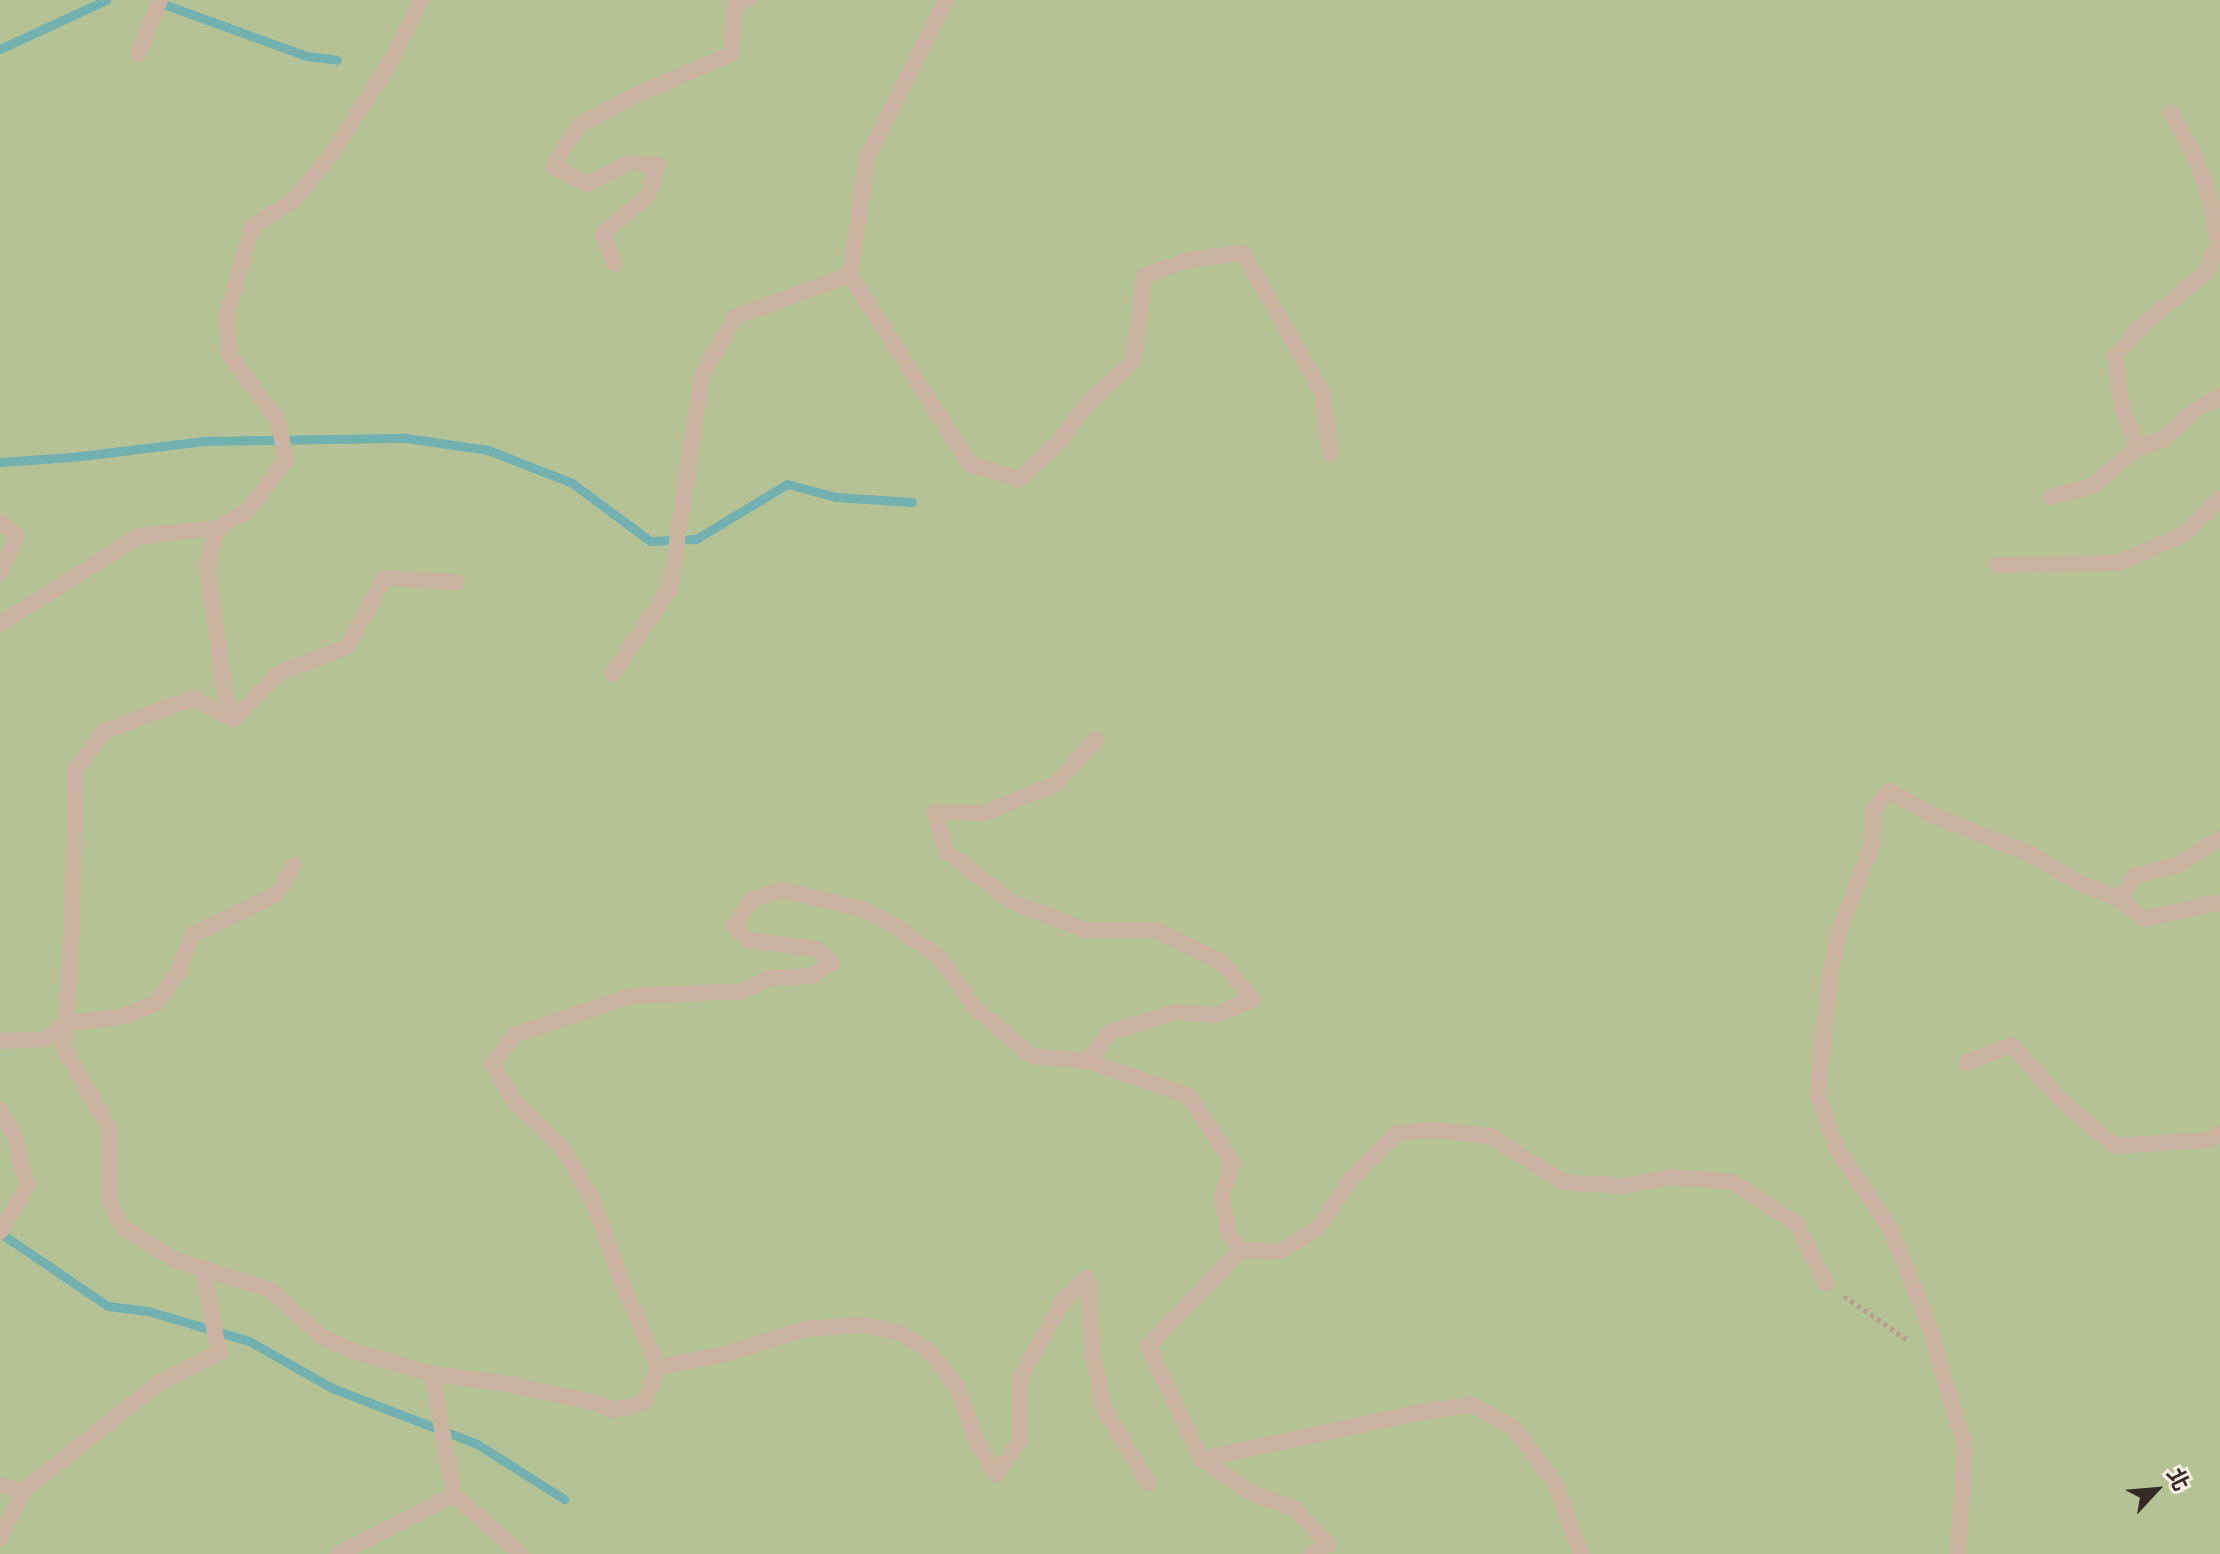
<!DOCTYPE html>
<meta charset="utf-8">
<style>
body{margin:0}
#map{position:relative;width:2220px;height:1554px;overflow:hidden;background:#f3e4d6;font-family:Karla,"Noto Sans TC",sans-serif}
div>[style]{position:absolute}
.green>*{inset:0;background:#b5c295}
.stream>*{height:9px;margin:-4.5px;padding:0 4.5px;transform-origin:4.5px;border-radius:4.5px;background:#73b1b1}
.path>*{height:5px;margin-top:-2.5px;transform-origin:0;background:repeating-linear-gradient(90deg,#b79d8c 0 4px,transparent 0 8px)}
.lane>*{height:16px;margin:-8px;padding:0 8px;transform-origin:8px;border-radius:8px;background:#cbb3a1}
span{translate:-50% -50%;white-space:nowrap;text-align:center;line-height:1.15;-webkit-text-stroke:6px #faeee2;paint-order:stroke}
.north{position:absolute;left:2116px;top:1450px;width:80px;height:80px;-webkit-text-stroke:6px #faeee2;paint-order:stroke;rotate:64deg;font-size:22px;font-weight:700;line-height:32px;text-align:center;color:#352925}
.north::after{content:'';display:block;margin:auto;width:28px;height:36px;background:#352925;clip-path:polygon(50% 0,100% 100%,50% 72%,0 100%)}
</style>
<div id="map">
<div class="green">
<i style="clip-path:polygon(0 0,2220px 0,2220px 1554px,0 1554px)"></i>
</div>
<div class="stream">
<i style="left:158px;top:2px;width:158px;rotate:20deg"></i>
<i style="left:306px;top:56px;width:31px;rotate:7deg"></i>
<i style="left:0;top:49px;width:117px;rotate:-24.8deg"></i>
<i style="left:0;top:462px;width:72px;rotate:-4deg"></i>
<i style="left:72px;top:457px;width:133px;rotate:-6.9deg"></i>
<i style="left:204px;top:441px;width:202px;rotate:-0.9deg"></i>
<i style="left:406px;top:438px;width:83px;rotate:8.3deg"></i>
<i style="left:488px;top:450px;width:90px;rotate:21.4deg"></i>
<i style="left:572px;top:483px;width:97px;rotate:36.6deg"></i>
<i style="left:650px;top:541px;width:46px;rotate:-2.5deg"></i>
<i style="left:696px;top:539px;width:106px;rotate:-31.1deg"></i>
<i style="left:787px;top:484px;width:51px;rotate:14.9deg"></i>
<i style="left:836px;top:497px;width:76px;rotate:3.8deg"></i>
<i style="left:0;top:1233px;width:130px;rotate:34.1deg"></i>
<i style="left:108px;top:1306px;width:40px;rotate:7.1deg"></i>
<i style="left:148px;top:1311px;width:105px;rotate:16.5deg"></i>
<i style="left:249px;top:1341px;width:95px;rotate:29.5deg"></i>
<i style="left:332px;top:1388px;width:155px;rotate:21.1deg"></i>
<i style="left:477px;top:1444px;width:103px;rotate:32.3deg"></i>
</div>
<div class="path">
<i style="left:1844px;top:1296px;width:78px;rotate:34.5deg"></i>
</div>
<div class="lane">
<i style="left:421px;top:0;width:68px;rotate:116.2deg"></i>
<i style="left:391px;top:61px;width:110px;rotate:122.4deg"></i>
<i style="left:332px;top:154px;width:61px;rotate:129.7deg"></i>
<i style="left:293px;top:201px;width:49px;rotate:147.6deg"></i>
<i style="left:252px;top:227px;width:95px;rotate:105.9deg"></i>
<i style="left:226px;top:318px;width:36px;rotate:85deg"></i>
<i style="left:229px;top:354px;width:82px;rotate:53.4deg"></i>
<i style="left:278px;top:420px;width:41px;rotate:78.7deg"></i>
<i style="left:286px;top:460px;width:62px;rotate:126.5deg"></i>
<i style="left:249px;top:510px;width:36px;rotate:150deg"></i>
<i style="left:218px;top:528px;width:38px;rotate:107deg"></i>
<i style="left:207px;top:564px;width:130px;rotate:82.1deg"></i>
<i style="left:225px;top:693px;width:28px;rotate:71deg"></i>
<i style="left:234px;top:719px;width:46px;rotate:-152.9deg"></i>
<i style="left:193px;top:698px;width:94px;rotate:159.4deg"></i>
<i style="left:105px;top:731px;width:49px;rotate:127.6deg"></i>
<i style="left:75px;top:770px;width:160px;rotate:91.1deg"></i>
<i style="left:72px;top:930px;width:118px;rotate:93.9deg"></i>
<i style="left:64px;top:1048px;width:94px;rotate:60.7deg"></i>
<i style="left:110px;top:1130px;width:72px;rotate:90deg"></i>
<i style="left:110px;top:1202px;width:28px;rotate:64deg"></i>
<i style="left:122px;top:1227px;width:63px;rotate:31.4deg"></i>
<i style="left:176px;top:1260px;width:100px;rotate:17.5deg"></i>
<i style="left:271px;top:1290px;width:69px;rotate:42.7deg"></i>
<i style="left:322px;top:1337px;width:35px;rotate:24deg"></i>
<i style="left:354px;top:1351px;width:81px;rotate:16.4deg"></i>
<i style="left:432px;top:1374px;width:77px;rotate:7.5deg"></i>
<i style="left:508px;top:1384px;width:87px;rotate:12deg"></i>
<i style="left:593px;top:1402px;width:22px;rotate:22deg"></i>
<i style="left:613px;top:1410px;width:32px;rotate:-13deg"></i>
<i style="left:644px;top:1403px;width:39px;rotate:-69deg"></i>
<i style="left:658px;top:1367px;width:95px;rotate:-113deg"></i>
<i style="left:621px;top:1280px;width:82px;rotate:-109.3deg"></i>
<i style="left:594px;top:1203px;width:64px;rotate:-119.7deg"></i>
<i style="left:562px;top:1147px;width:65px;rotate:-136.2deg"></i>
<i style="left:515px;top:1102px;width:44px;rotate:-121.2deg"></i>
<i style="left:492px;top:1064px;width:37px;rotate:-52deg"></i>
<i style="left:515px;top:1035px;width:121px;rotate:-18.7deg"></i>
<i style="left:630px;top:996px;width:112px;rotate:-2.6deg"></i>
<i style="left:742px;top:991px;width:31px;rotate:-25deg"></i>
<i style="left:770px;top:978px;width:42px;rotate:-2.7deg"></i>
<i style="left:812px;top:976px;width:23px;rotate:-34deg"></i>
<i style="left:831px;top:963px;width:20px;rotate:-135deg"></i>
<i style="left:817px;top:949px;width:70px;rotate:-172.6deg"></i>
<i style="left:748px;top:940px;width:20px;rotate:-135deg"></i>
<i style="left:734px;top:926px;width:32px;rotate:-56deg"></i>
<i style="left:752px;top:899px;width:32px;rotate:-16deg"></i>
<i style="left:783px;top:890px;width:81px;rotate:13.5deg"></i>
<i style="left:862px;top:909px;width:39px;rotate:27deg"></i>
<i style="left:897px;top:927px;width:53px;rotate:35.8deg"></i>
<i style="left:940px;top:958px;width:60px;rotate:55.2deg"></i>
<i style="left:974px;top:1007px;width:76px;rotate:40.2deg"></i>
<i style="left:1032px;top:1056px;width:56px;rotate:5.1deg"></i>
<i style="left:1088px;top:1061px;width:107px;rotate:19.1deg"></i>
<i style="left:1189px;top:1096px;width:79px;rotate:56.9deg"></i>
<i style="left:1232px;top:1162px;width:36px;rotate:106deg"></i>
<i style="left:1222px;top:1197px;width:39px;rotate:80deg"></i>
<i style="left:1229px;top:1235px;width:19px;rotate:51deg"></i>
<i style="left:1241px;top:1250px;width:38px;rotate:3deg"></i>
<i style="left:1279px;top:1252px;width:46px;rotate:-31.6deg"></i>
<i style="left:1318px;top:1228px;width:58px;rotate:-56.3deg"></i>
<i style="left:1350px;top:1180px;width:66px;rotate:-45deg"></i>
<i style="left:1397px;top:1133px;width:36px;rotate:-5deg"></i>
<i style="left:1433px;top:1130px;width:57px;rotate:6deg"></i>
<i style="left:1490px;top:1136px;width:86px;rotate:32.2deg"></i>
<i style="left:1563px;top:1182px;width:61px;rotate:3.8deg"></i>
<i style="left:1624px;top:1186px;width:48px;rotate:-10.8deg"></i>
<i style="left:1671px;top:1177px;width:62px;rotate:4.6deg"></i>
<i style="left:1733px;top:1182px;width:75px;rotate:33.1deg"></i>
<i style="left:1796px;top:1223px;width:68px;rotate:63.8deg"></i>
<i style="left:946px;top:0;width:177px;rotate:116.6deg"></i>
<i style="left:867px;top:158px;width:118px;rotate:98.3deg"></i>
<i style="left:850px;top:275px;width:224px;rotate:57.6deg"></i>
<i style="left:970px;top:464px;width:51px;rotate:17deg"></i>
<i style="left:1019px;top:479px;width:52px;rotate:-42.6deg"></i>
<i style="left:1057px;top:444px;width:50px;rotate:-53.1deg"></i>
<i style="left:1087px;top:404px;width:62px;rotate:-42.4deg"></i>
<i style="left:1133px;top:362px;width:87px;rotate:-82.7deg"></i>
<i style="left:1144px;top:276px;width:47px;rotate:-20deg"></i>
<i style="left:1188px;top:260px;width:55px;rotate:-7.3deg"></i>
<i style="left:1243px;top:253px;width:160px;rotate:60.4deg"></i>
<i style="left:1322px;top:392px;width:62px;rotate:82.5deg"></i>
<i style="left:138px;top:54px;width:58px;rotate:-67.8deg"></i>
<i style="left:2171px;top:112px;width:55px;rotate:62deg"></i>
<i style="left:2197px;top:161px;width:44px;rotate:71.6deg"></i>
<i style="left:2211px;top:203px;width:41px;rotate:80.1deg"></i>
<i style="left:2218px;top:243px;width:33px;rotate:113deg"></i>
<i style="left:2205px;top:273px;width:87px;rotate:140.1deg"></i>
<i style="left:2138px;top:329px;width:36px;rotate:129deg"></i>
<i style="left:2115px;top:357px;width:51px;rotate:82.2deg"></i>
<i style="left:2122px;top:408px;width:43px;rotate:68.2deg"></i>
<i style="left:2138px;top:448px;width:28px;rotate:-19deg"></i>
<i style="left:2164px;top:439px;width:41px;rotate:-43deg"></i>
<i style="left:2194px;top:411px;width:30px;rotate:-30deg"></i>
<i style="left:615px;top:264px;width:32px;rotate:-112deg"></i>
<i style="left:603px;top:234px;width:60px;rotate:-40.9deg"></i>
<i style="left:648px;top:195px;width:32px;rotate:-72deg"></i>
<i style="left:658px;top:165px;width:29px;rotate:-176deg"></i>
<i style="left:629px;top:163px;width:47px;rotate:153.4deg"></i>
<i style="left:587px;top:184px;width:38px;rotate:-152deg"></i>
<i style="left:553px;top:166px;width:47px;rotate:-58deg"></i>
<i style="left:578px;top:126px;width:70px;rotate:-28deg"></i>
<i style="left:640px;top:93px;width:99px;rotate:-23.2deg"></i>
<i style="left:731px;top:54px;width:49px;rotate:-85.3deg"></i>
<i style="left:735px;top:5px;width:13px;rotate:-23deg"></i>
<i style="left:2051px;top:497px;width:42px;rotate:-15deg"></i>
<i style="left:2092px;top:486px;width:60px;rotate:-39.6deg"></i>
<i style="left:0;top:522px;width:22px;rotate:39deg"></i>
<i style="left:17px;top:536px;width:41px;rotate:114.7deg"></i>
<i style="left:1997px;top:565px;width:121px;rotate:-0.9deg"></i>
<i style="left:2118px;top:563px;width:73px;rotate:-23.4deg"></i>
<i style="left:2185px;top:534px;width:50px;rotate:-45.8deg"></i>
<i style="left:0;top:624px;width:165px;rotate:-32.3deg"></i>
<i style="left:139px;top:536px;width:79px;rotate:-5.8deg"></i>
<i style="left:613px;top:674px;width:103px;rotate:-56.5deg"></i>
<i style="left:670px;top:588px;width:215px;rotate:-81.5deg"></i>
<i style="left:702px;top:375px;width:67px;rotate:-60.4deg"></i>
<i style="left:735px;top:317px;width:122px;rotate:-20.1deg"></i>
<i style="left:234px;top:719px;width:64px;rotate:-45.6deg"></i>
<i style="left:279px;top:673px;width:73px;rotate:-20.9deg"></i>
<i style="left:347px;top:647px;width:78px;rotate:-61.8deg"></i>
<i style="left:384px;top:578px;width:73px;rotate:3.1deg"></i>
<i style="left:2120px;top:899px;width:27px;rotate:-59deg"></i>
<i style="left:2134px;top:876px;width:45px;rotate:-14deg"></i>
<i style="left:2178px;top:865px;width:50px;rotate:-32.7deg"></i>
<i style="left:0;top:1041px;width:47px;rotate:-2.4deg"></i>
<i style="left:47px;top:1039px;width:23px;rotate:-40deg"></i>
<i style="left:65px;top:1024px;width:60px;rotate:-7.7deg"></i>
<i style="left:124px;top:1016px;width:35px;rotate:-22deg"></i>
<i style="left:156px;top:1003px;width:37px;rotate:-54deg"></i>
<i style="left:178px;top:973px;width:40px;rotate:-69.8deg"></i>
<i style="left:192px;top:935px;width:94px;rotate:-25.8deg"></i>
<i style="left:277px;top:894px;width:33px;rotate:-59deg"></i>
<i style="left:1088px;top:1061px;width:37px;rotate:-52deg"></i>
<i style="left:1111px;top:1032px;width:68px;rotate:-17.1deg"></i>
<i style="left:1176px;top:1012px;width:40px;rotate:4.3deg"></i>
<i style="left:1216px;top:1015px;width:40px;rotate:-23.4deg"></i>
<i style="left:1253px;top:999px;width:49px;rotate:-130.9deg"></i>
<i style="left:1221px;top:962px;width:72px;rotate:-153.8deg"></i>
<i style="left:1156px;top:930px;width:70px;rotate:180deg"></i>
<i style="left:1086px;top:930px;width:79px;rotate:-159.3deg"></i>
<i style="left:1012px;top:902px;width:83px;rotate:-142.3deg"></i>
<i style="left:946px;top:851px;width:41px;rotate:-105.8deg"></i>
<i style="left:935px;top:812px;width:50px;rotate:1.1deg"></i>
<i style="left:985px;top:813px;width:78px;rotate:-22.6deg"></i>
<i style="left:1057px;top:783px;width:59px;rotate:-48.4deg"></i>
<i style="left:1966px;top:1063px;width:49px;rotate:-21.4deg"></i>
<i style="left:2012px;top:1045px;width:74px;rotate:48.3deg"></i>
<i style="left:2061px;top:1100px;width:71px;rotate:40.4deg"></i>
<i style="left:2115px;top:1146px;width:93px;rotate:-3.7deg"></i>
<i style="left:2208px;top:1140px;width:14px;rotate:-30deg"></i>
<i style="left:0;top:1110px;width:29px;rotate:61deg"></i>
<i style="left:14px;top:1135px;width:53px;rotate:75.7deg"></i>
<i style="left:27px;top:1186px;width:53px;rotate:120.4deg"></i>
<i style="left:1241px;top:1250px;width:134px;rotate:134.1deg"></i>
<i style="left:1148px;top:1346px;width:125px;rotate:64.9deg"></i>
<i style="left:1201px;top:1459px;width:64px;rotate:33.4deg"></i>
<i style="left:1254px;top:1494px;width:42px;rotate:19.3deg"></i>
<i style="left:1294px;top:1508px;width:50px;rotate:46.6deg"></i>
<i style="left:1328px;top:1544px;width:20px;rotate:150deg"></i>
<i style="left:658px;top:1367px;width:69px;rotate:-10.8deg"></i>
<i style="left:726px;top:1354px;width:83px;rotate:-17.6deg"></i>
<i style="left:805px;top:1329px;width:59px;rotate:-3.9deg"></i>
<i style="left:864px;top:1325px;width:38px;rotate:12deg"></i>
<i style="left:901px;top:1333px;width:35px;rotate:33deg"></i>
<i style="left:930px;top:1352px;width:43px;rotate:51.5deg"></i>
<i style="left:957px;top:1386px;width:60px;rotate:70.7deg"></i>
<i style="left:977px;top:1443px;width:37px;rotate:59deg"></i>
<i style="left:996px;top:1475px;width:42px;rotate:-54.8deg"></i>
<i style="left:1020px;top:1441px;width:63px;rotate:-90deg"></i>
<i style="left:1020px;top:1378px;width:88px;rotate:-60.8deg"></i>
<i style="left:1063px;top:1301px;width:33px;rotate:-44deg"></i>
<i style="left:1087px;top:1278px;width:72px;rotate:86deg"></i>
<i style="left:1092px;top:1350px;width:60px;rotate:78.5deg"></i>
<i style="left:1104px;top:1409px;width:87px;rotate:59deg"></i>
<i style="left:432px;top:1374px;width:123px;rotate:79.7deg"></i>
<i style="left:454px;top:1495px;width:89px;rotate:41.4deg"></i>
<i style="left:1201px;top:1459px;width:230px;rotate:-12deg"></i>
<i style="left:1426px;top:1411px;width:46px;rotate:-7.4deg"></i>
<i style="left:1472px;top:1405px;width:48px;rotate:28.7deg"></i>
<i style="left:1514px;top:1428px;width:69px;rotate:53.3deg"></i>
<i style="left:1555px;top:1483px;width:76px;rotate:69.9deg"></i>
<i style="left:0;top:1485px;width:24px;rotate:15deg"></i>
<i style="left:23px;top:1491px;width:174px;rotate:-38.5deg"></i>
<i style="left:159px;top:1383px;width:67px;rotate:-26.6deg"></i>
<i style="left:219px;top:1353px;width:85px;rotate:-100.9deg"></i>
<i style="left:0;top:1538px;width:52px;rotate:-63.9deg"></i>
<i style="left:338px;top:1554px;width:130px;rotate:-27deg"></i>
<i style="left:1958px;top:1554px;width:107px;rotate:-86.3deg"></i>
<i style="left:1965px;top:1447px;width:136px;rotate:-106.7deg"></i>
<i style="left:1926px;top:1317px;width:96px;rotate:-112deg"></i>
<i style="left:1890px;top:1228px;width:95px;rotate:-123.9deg"></i>
<i style="left:1837px;top:1149px;width:59px;rotate:-109.7deg"></i>
<i style="left:1817px;top:1093px;width:119px;rotate:-83.7deg"></i>
<i style="left:1830px;top:975px;width:44px;rotate:-78.2deg"></i>
<i style="left:1839px;top:932px;width:94px;rotate:-69.4deg"></i>
<i style="left:1872px;top:844px;width:34px;rotate:-88deg"></i>
<i style="left:1873px;top:810px;width:25px;rotate:-50deg"></i>
<i style="left:1889px;top:791px;width:51px;rotate:29.1deg"></i>
<i style="left:1934px;top:816px;width:103px;rotate:21.6deg"></i>
<i style="left:2030px;top:854px;width:58px;rotate:30.1deg"></i>
<i style="left:2080px;top:883px;width:43px;rotate:21.8deg"></i>
<i style="left:2120px;top:899px;width:31px;rotate:40deg"></i>
<i style="left:2144px;top:919px;width:78px;rotate:-12.6deg"></i>
</div>
<div class="north">北</div>
</div>
